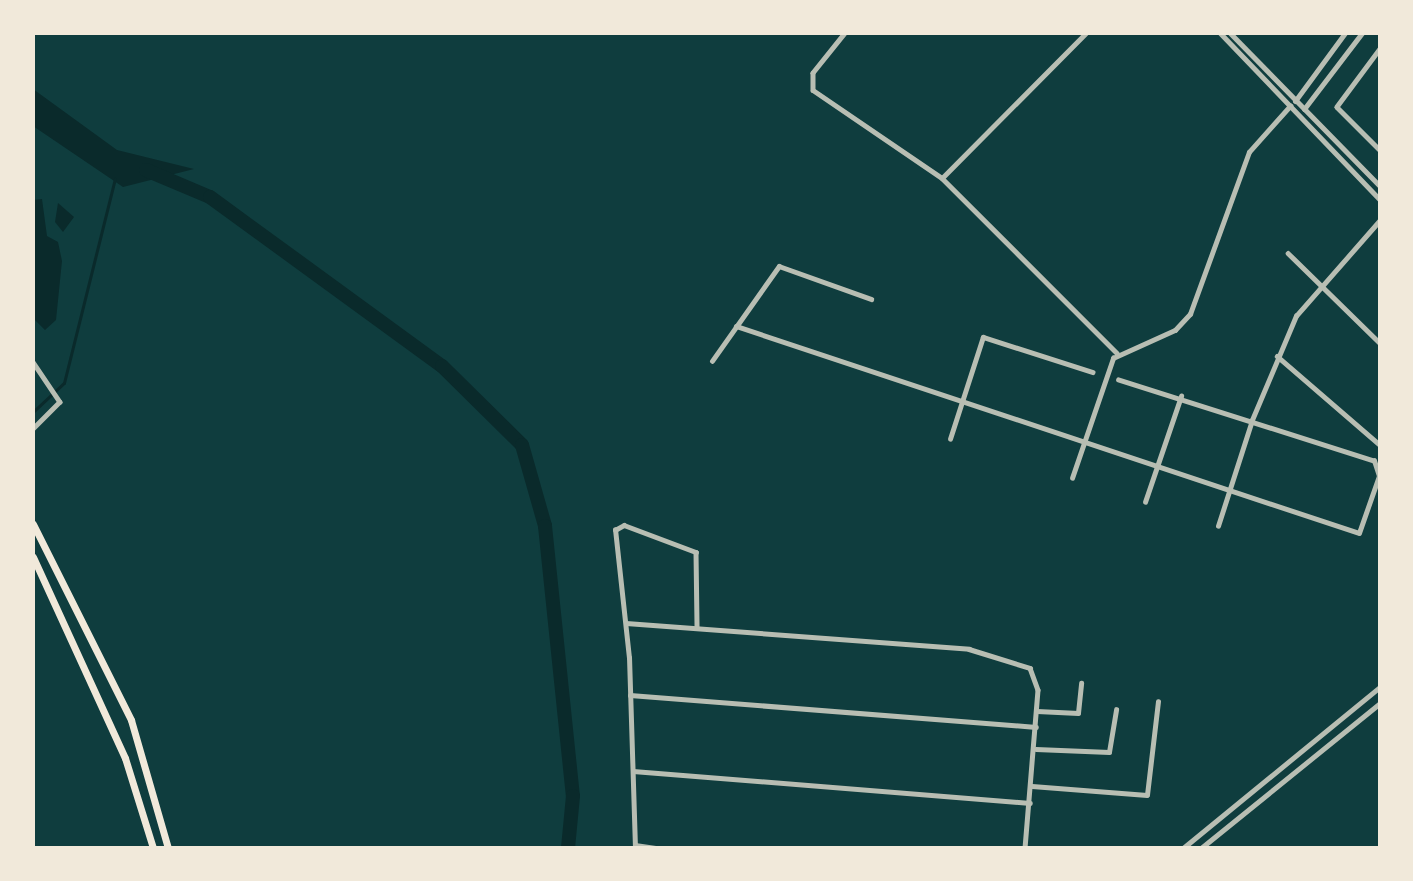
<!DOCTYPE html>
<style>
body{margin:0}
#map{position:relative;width:1413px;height:881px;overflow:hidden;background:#0f3d3e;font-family:"Asap Condensed",sans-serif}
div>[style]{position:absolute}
.water>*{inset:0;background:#0a2a2b}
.stream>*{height:2.5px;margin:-1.25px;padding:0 1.25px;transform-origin:1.25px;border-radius:1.25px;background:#0a2a2b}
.river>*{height:14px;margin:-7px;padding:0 7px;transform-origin:7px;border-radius:7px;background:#0a2a2b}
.minor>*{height:4.5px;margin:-2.25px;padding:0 2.25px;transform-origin:2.25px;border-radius:2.25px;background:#b8beb3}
.tertiary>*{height:5px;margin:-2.5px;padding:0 2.5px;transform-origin:2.5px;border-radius:2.5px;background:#b8beb3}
.primary>*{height:7px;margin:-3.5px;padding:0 3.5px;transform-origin:3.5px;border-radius:3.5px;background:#f1e9da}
span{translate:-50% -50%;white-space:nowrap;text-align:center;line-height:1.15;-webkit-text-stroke:5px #f1e9da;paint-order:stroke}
.frame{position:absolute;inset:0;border:35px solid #f1e9da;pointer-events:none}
</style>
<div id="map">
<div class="water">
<i style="clip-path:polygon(33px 89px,117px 150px,194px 169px,123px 187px,33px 126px)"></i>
<i style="clip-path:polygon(42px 199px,47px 236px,58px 242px,62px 261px,56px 320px,45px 330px,33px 318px,33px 200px)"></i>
<i style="clip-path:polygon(58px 203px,74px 217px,63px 232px,55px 222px)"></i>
</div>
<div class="stream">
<i style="left:33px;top:412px;width:42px;rotate:-43.1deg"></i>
<i style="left:64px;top:383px;width:210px;rotate:-76deg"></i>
</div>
<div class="river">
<i style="left:146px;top:170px;width:69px;rotate:22.9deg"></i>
<i style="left:210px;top:197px;width:287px;rotate:36.1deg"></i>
<i style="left:442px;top:366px;width:112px;rotate:44.6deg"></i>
<i style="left:522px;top:445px;width:84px;rotate:74.1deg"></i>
<i style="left:545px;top:526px;width:271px;rotate:84.1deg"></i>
<i style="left:573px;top:796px;width:52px;rotate:95.5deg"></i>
</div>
<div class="minor">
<i style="left:845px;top:33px;width:51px;rotate:128.7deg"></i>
<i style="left:813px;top:73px;width:17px;rotate:90deg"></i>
<i style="left:813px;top:90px;width:156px;rotate:34.3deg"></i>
<i style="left:942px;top:178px;width:247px;rotate:45deg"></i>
<i style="left:1380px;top:49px;width:72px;rotate:126.6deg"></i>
<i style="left:1337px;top:107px;width:61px;rotate:45deg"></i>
<i style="left:942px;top:178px;width:204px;rotate:-45.2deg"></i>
<i style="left:1288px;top:253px;width:129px;rotate:44.4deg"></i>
<i style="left:736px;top:326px;width:656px;rotate:18.38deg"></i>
<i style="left:1359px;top:533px;width:60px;rotate:-70.7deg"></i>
<i style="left:1379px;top:476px;width:16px;rotate:-108deg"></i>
<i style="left:1374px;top:461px;width:268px;rotate:-162.4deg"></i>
<i style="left:1277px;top:356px;width:136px;rotate:40.8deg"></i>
<i style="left:712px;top:361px;width:116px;rotate:-54.8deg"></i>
<i style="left:779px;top:266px;width:98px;rotate:19.7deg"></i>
<i style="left:33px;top:362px;width:48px;rotate:56deg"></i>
<i style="left:60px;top:402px;width:38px;rotate:135deg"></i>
<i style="left:950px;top:439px;width:107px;rotate:-72.1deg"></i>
<i style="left:983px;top:337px;width:115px;rotate:17.7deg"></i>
<i style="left:1072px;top:478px;width:127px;rotate:-71.1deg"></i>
<i style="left:1113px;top:358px;width:68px;rotate:-24.3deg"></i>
<i style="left:1175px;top:330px;width:22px;rotate:-47deg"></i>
<i style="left:1190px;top:314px;width:172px;rotate:-70deg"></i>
<i style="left:1249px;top:152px;width:62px;rotate:-48.3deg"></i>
<i style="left:1145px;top:502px;width:112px;rotate:-71.2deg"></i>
<i style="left:1218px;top:526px;width:111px;rotate:-72.2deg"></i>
<i style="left:1252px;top:420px;width:113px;rotate:-67.1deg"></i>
<i style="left:1296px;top:316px;width:128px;rotate:-48.8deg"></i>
<i style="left:626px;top:623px;width:344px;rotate:4.3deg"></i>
<i style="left:969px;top:649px;width:64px;rotate:17.3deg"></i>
<i style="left:1030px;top:668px;width:23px;rotate:70deg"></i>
<i style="left:1038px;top:690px;width:159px;rotate:94.7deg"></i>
<i style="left:630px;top:695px;width:407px;rotate:4.5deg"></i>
<i style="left:1037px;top:711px;width:41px;rotate:2.8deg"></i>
<i style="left:1078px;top:713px;width:30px;rotate:-84deg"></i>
<i style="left:1036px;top:749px;width:73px;rotate:2.4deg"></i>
<i style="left:1109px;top:752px;width:43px;rotate:-80.5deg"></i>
<i style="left:633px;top:771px;width:398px;rotate:4.6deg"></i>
<i style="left:1032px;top:786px;width:115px;rotate:4.5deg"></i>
<i style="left:1147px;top:795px;width:94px;rotate:-83.3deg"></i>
<i style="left:635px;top:845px;width:22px;rotate:8deg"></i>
<i style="left:635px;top:848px;width:190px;rotate:-91.8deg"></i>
<i style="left:629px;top:658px;width:129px;rotate:-96.2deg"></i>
<i style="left:615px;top:530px;width:10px;rotate:-29deg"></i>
<i style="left:624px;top:525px;width:77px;rotate:20.6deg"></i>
<i style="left:696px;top:552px;width:74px;rotate:89.2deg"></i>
</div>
<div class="tertiary">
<i style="left:1220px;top:33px;width:231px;rotate:46.2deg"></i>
<i style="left:1230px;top:33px;width:214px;rotate:45.6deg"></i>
<i style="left:1295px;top:101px;width:84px;rotate:-53.7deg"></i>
<i style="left:1304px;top:109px;width:96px;rotate:-52.7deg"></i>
<i style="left:1183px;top:848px;width:254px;rotate:-39.3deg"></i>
<i style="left:1201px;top:848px;width:230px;rotate:-39deg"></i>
</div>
<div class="primary">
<i style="left:33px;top:524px;width:219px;rotate:63.4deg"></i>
<i style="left:131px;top:720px;width:133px;rotate:73.9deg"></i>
<i style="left:33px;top:557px;width:221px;rotate:65.4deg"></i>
<i style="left:125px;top:758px;width:94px;rotate:72.7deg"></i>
</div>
<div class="frame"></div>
</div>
